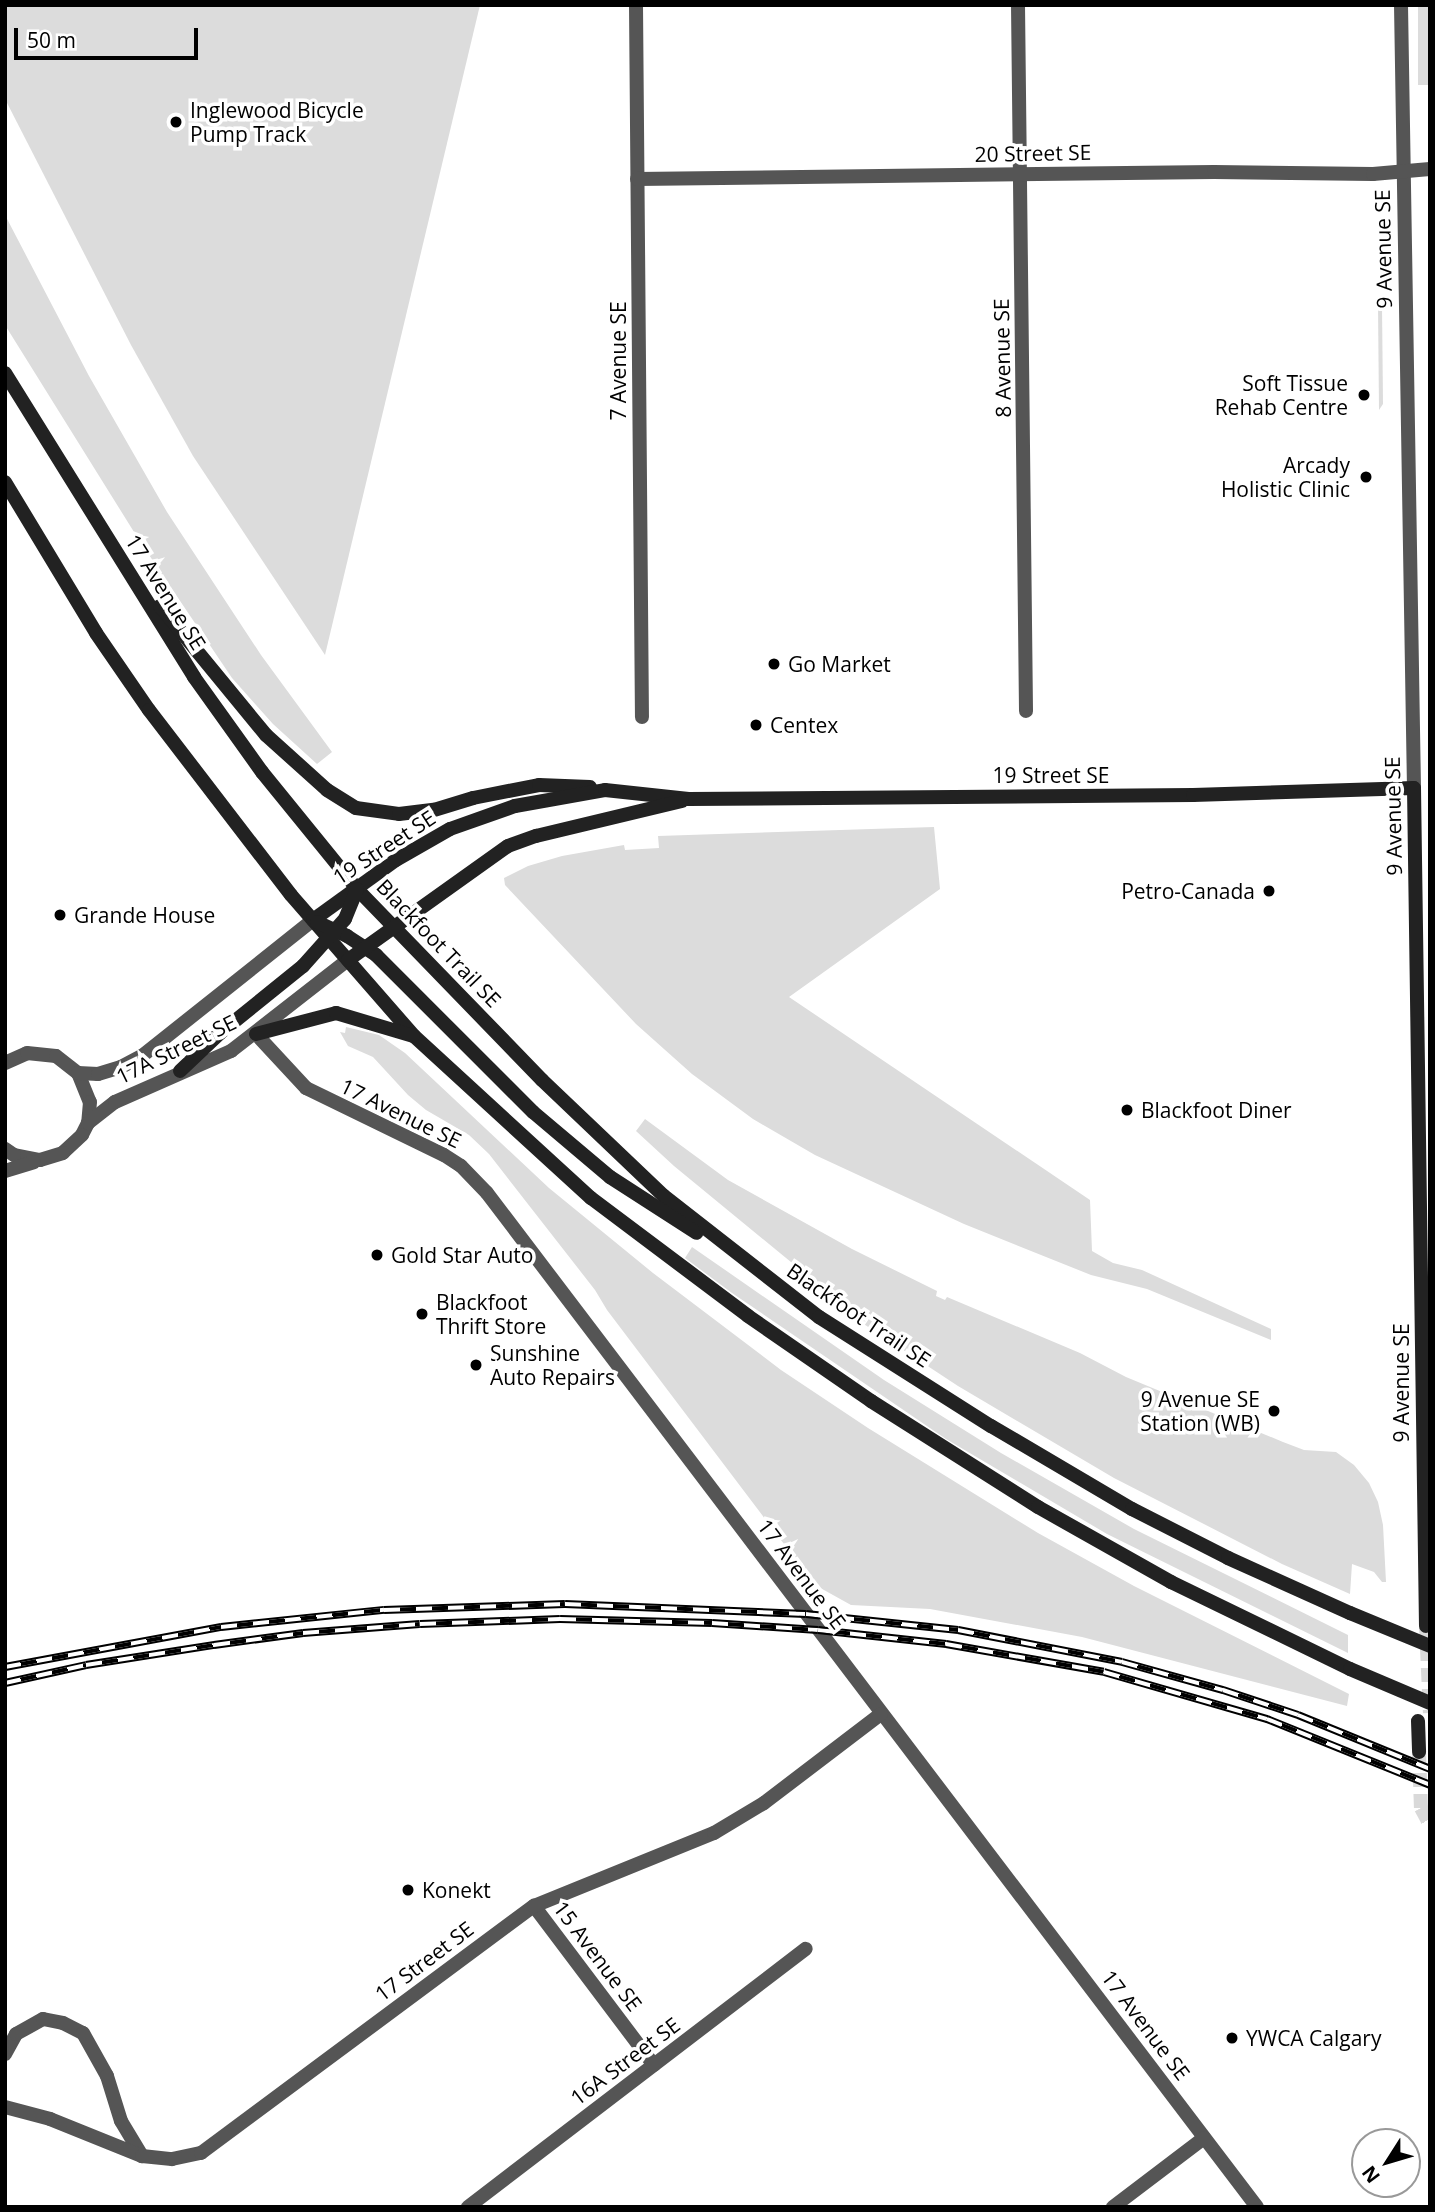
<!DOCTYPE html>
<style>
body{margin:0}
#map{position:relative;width:1435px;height:2212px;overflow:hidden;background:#fff;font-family:"Open Sans",sans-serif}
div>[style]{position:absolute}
.green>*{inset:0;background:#dcdcdc}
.secondary-tunnel>*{height:14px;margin-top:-7px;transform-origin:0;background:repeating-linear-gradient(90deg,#d9d9d9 0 14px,transparent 0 21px)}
.street>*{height:14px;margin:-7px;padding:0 7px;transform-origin:7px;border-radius:7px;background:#555}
.secondary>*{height:14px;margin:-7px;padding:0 7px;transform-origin:7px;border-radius:7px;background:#222}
.rail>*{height:8px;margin-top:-4px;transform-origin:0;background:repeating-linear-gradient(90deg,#fff 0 16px,#000 0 32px);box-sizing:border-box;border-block:2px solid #000}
.secondary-bridge>*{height:14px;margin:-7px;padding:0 7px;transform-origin:7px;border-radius:7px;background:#222}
.dots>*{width:19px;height:19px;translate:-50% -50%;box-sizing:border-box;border:4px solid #fff;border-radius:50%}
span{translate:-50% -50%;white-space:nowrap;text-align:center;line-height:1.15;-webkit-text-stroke:7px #fff;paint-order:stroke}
.poi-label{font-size:21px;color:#000}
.left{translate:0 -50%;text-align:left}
.right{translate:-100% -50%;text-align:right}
.street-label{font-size:21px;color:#000}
.frame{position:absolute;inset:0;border:7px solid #000;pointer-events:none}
.north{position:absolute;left:1351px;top:2128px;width:70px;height:70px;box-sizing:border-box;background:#fff;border:2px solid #999;border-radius:50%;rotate:233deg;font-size:19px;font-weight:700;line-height:28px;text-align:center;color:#000}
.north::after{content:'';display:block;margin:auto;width:24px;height:32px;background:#000;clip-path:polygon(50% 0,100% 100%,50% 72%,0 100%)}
.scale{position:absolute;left:14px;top:28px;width:184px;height:32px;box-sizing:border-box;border:4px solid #000;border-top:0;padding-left:9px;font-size:21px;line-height:24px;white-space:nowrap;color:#000;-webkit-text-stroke:5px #fff;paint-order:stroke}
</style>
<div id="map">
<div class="green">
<i style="clip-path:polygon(5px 5px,480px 5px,325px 655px,193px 456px,131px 345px,5px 99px)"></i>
<i style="clip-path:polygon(1418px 5px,1430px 5px,1430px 85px,1418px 85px)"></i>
<i style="clip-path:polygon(5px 215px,89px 376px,167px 512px,261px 655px,332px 752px,317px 764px,273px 724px,232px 678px,139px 540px,5px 325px)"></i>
<i style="clip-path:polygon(1378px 306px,1382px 306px,1383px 404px,1379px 410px)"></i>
<i style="clip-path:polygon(934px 827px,940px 889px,789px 997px,1090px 1200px,1092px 1251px,1113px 1263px,1142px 1270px,1271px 1329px,1271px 1340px,1147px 1289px,1091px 1275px,964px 1224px,815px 1155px,753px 1119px,692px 1074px,636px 1024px,505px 885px,504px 878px,528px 866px,562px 856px,624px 845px,625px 850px,659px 848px,658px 836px)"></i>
<i style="clip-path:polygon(346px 1027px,379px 1035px,405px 1053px,549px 1188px,653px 1273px,781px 1370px,868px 1428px,1038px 1533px,1134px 1586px,1349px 1694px,1347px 1706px,1082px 1637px,930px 1609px,851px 1605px,815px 1585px,607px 1310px,595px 1290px,489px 1154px,469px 1135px,426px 1110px,408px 1095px,373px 1057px,348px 1046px,340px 1032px,345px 1033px)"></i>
<i style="clip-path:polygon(645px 1119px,728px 1180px,852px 1249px,937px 1291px,936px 1296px,945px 1300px,947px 1297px,1080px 1353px,1126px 1377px,1283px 1442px,1304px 1450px,1336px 1452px,1354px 1465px,1369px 1483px,1378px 1502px,1383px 1525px,1386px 1582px,1382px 1582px,1374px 1572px,1352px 1564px,1350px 1594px,1282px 1564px,1114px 1478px,958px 1386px,850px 1315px,797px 1267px,674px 1166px,636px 1131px)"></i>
<i style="clip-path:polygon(692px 1247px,884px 1380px,1001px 1453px,1134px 1529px,1348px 1635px,1348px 1653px,1107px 1534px,946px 1439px,732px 1293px,685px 1258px)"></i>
</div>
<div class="secondary-tunnel">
<i style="left:1426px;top:1626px;width:87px;rotate:87.4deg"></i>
<i style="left:1419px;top:1752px;width:56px;rotate:88deg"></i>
<i style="left:1421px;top:1808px;width:19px;rotate:62deg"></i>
</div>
<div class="street">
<i style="left:636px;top:5px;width:712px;rotate:89.52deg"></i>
<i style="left:1018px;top:5px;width:706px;rotate:89.35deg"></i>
<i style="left:1401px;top:5px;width:783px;rotate:89.05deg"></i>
<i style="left:637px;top:179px;width:577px;rotate:-0.7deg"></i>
<i style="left:1214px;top:172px;width:159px;rotate:0.7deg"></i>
<i style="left:1373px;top:174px;width:57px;rotate:-5deg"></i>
<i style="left:256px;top:1034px;width:74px;rotate:47.2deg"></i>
<i style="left:306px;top:1088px;width:153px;rotate:25.9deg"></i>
<i style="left:444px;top:1155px;width:20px;rotate:33deg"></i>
<i style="left:461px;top:1166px;width:37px;rotate:46deg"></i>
<i style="left:487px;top:1193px;width:1273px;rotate:52.79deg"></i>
<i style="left:5px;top:1063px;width:24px;rotate:-24deg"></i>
<i style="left:27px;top:1053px;width:29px;rotate:6deg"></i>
<i style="left:56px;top:1056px;width:28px;rotate:38deg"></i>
<i style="left:78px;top:1073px;width:31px;rotate:68deg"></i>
<i style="left:90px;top:1102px;width:21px;rotate:95deg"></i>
<i style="left:88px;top:1123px;width:13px;rotate:117deg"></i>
<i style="left:82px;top:1135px;width:26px;rotate:137deg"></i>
<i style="left:63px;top:1153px;width:24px;rotate:163deg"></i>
<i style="left:40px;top:1160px;width:26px;rotate:-169deg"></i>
<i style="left:14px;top:1155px;width:11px;rotate:-146deg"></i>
<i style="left:78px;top:1073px;width:20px;rotate:3deg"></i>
<i style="left:98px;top:1074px;width:24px;rotate:-17deg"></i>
<i style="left:121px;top:1067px;width:24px;rotate:-28deg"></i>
<i style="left:142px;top:1056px;width:218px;rotate:-38.5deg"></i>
<i style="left:88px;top:1123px;width:34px;rotate:-38deg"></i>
<i style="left:115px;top:1102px;width:127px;rotate:-23.7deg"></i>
<i style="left:231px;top:1051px;width:148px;rotate:-37.9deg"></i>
<i style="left:5px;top:1171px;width:30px;rotate:-17deg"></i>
<i style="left:534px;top:1906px;width:199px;rotate:53deg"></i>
<i style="left:5px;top:2054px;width:23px;rotate:-61deg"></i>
<i style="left:16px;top:2034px;width:31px;rotate:-29deg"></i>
<i style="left:43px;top:2019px;width:20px;rotate:11deg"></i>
<i style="left:63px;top:2023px;width:22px;rotate:27deg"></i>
<i style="left:83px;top:2033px;width:49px;rotate:60.8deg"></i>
<i style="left:107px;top:2076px;width:47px;rotate:72.7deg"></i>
<i style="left:121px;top:2121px;width:41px;rotate:59deg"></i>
<i style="left:5px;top:2107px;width:47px;rotate:14.9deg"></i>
<i style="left:50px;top:2119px;width:99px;rotate:21.9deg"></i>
<i style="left:142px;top:2156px;width:30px;rotate:6deg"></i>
<i style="left:172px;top:2159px;width:30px;rotate:-12deg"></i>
<i style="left:201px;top:2153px;width:415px;rotate:-36.6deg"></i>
<i style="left:534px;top:1906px;width:194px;rotate:-22.1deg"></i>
<i style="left:714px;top:1833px;width:58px;rotate:-31deg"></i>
<i style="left:764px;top:1803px;width:147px;rotate:-37.3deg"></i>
<i style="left:468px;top:2207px;width:425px;rotate:-37.4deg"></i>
<i style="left:1113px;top:2207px;width:114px;rotate:-37.2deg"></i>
</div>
<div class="secondary">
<i style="left:5px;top:373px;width:358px;rotate:58.1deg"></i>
<i style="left:194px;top:677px;width:117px;rotate:54.4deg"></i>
<i style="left:262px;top:772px;width:151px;rotate:50.9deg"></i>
<i style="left:357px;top:889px;width:266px;rotate:45.9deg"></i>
<i style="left:542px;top:1080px;width:168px;rotate:43.6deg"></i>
<i style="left:664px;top:1196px;width:197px;rotate:38deg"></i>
<i style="left:819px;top:1317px;width:204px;rotate:32.4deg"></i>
<i style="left:991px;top:1426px;width:164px;rotate:30.5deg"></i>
<i style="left:1132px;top:1509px;width:108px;rotate:27deg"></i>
<i style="left:1228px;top:1558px;width:134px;rotate:24.3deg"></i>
<i style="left:5px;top:482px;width:176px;rotate:58.9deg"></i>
<i style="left:96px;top:633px;width:93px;rotate:55.5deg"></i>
<i style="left:149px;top:710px;width:233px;rotate:52.5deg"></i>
<i style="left:291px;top:895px;width:187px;rotate:48.9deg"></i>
<i style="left:414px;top:1036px;width:240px;rotate:42.5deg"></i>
<i style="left:591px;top:1198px;width:196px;rotate:36.9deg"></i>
<i style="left:748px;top:1316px;width:150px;rotate:34.6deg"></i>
<i style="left:871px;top:1401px;width:198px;rotate:32.4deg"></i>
<i style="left:1038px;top:1507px;width:153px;rotate:29.4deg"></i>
<i style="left:1171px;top:1582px;width:199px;rotate:25.9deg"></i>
<i style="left:160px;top:606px;width:167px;rotate:50.6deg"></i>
<i style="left:266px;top:735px;width:82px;rotate:42deg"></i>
<i style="left:327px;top:790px;width:34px;rotate:32deg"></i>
<i style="left:356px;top:808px;width:43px;rotate:7.9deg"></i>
<i style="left:399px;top:814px;width:35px;rotate:-7deg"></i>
<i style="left:434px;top:810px;width:41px;rotate:-17.1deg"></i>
<i style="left:473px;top:798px;width:67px;rotate:-11.1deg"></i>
<i style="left:539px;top:785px;width:51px;rotate:2.2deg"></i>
<i style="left:313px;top:920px;width:102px;rotate:-35.9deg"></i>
<i style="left:396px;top:860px;width:62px;rotate:-29.9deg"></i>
<i style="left:450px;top:829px;width:69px;rotate:-19.5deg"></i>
<i style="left:515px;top:806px;width:91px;rotate:-10.1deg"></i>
<i style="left:605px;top:790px;width:84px;rotate:6.1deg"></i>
<i style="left:689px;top:799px;width:504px;rotate:-0.45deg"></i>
<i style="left:1193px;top:795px;width:221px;rotate:-1.8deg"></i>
<i style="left:1414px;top:788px;width:838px;rotate:89.18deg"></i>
<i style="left:317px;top:922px;width:33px;rotate:25deg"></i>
<i style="left:347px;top:936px;width:35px;rotate:33deg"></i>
<i style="left:376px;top:955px;width:222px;rotate:45deg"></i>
<i style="left:533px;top:1112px;width:101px;rotate:40.2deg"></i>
<i style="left:610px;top:1177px;width:103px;rotate:32.8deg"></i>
<i style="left:348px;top:960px;width:196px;rotate:-35.5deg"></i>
<i style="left:508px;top:846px;width:30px;rotate:-20deg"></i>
<i style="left:536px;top:836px;width:150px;rotate:-13.5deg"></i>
<i style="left:256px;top:1034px;width:83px;rotate:-14.7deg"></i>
<i style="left:336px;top:1013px;width:80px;rotate:16.6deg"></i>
<i style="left:180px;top:1071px;width:55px;rotate:-43.5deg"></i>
<i style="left:220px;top:1033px;width:107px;rotate:-38.9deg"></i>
<i style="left:303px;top:966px;width:63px;rotate:-48.2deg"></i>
<i style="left:345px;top:919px;width:32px;rotate:-68deg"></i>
<i style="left:1418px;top:1721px;width:31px;rotate:88deg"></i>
</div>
<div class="rail">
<i style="left:5px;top:1667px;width:220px;rotate:-10.5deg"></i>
<i style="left:221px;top:1627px;width:164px;rotate:-6deg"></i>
<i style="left:384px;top:1610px;width:181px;rotate:-1.9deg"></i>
<i style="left:565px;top:1604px;width:241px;rotate:2.4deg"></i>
<i style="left:806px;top:1614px;width:153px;rotate:6deg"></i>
<i style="left:958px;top:1630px;width:167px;rotate:11deg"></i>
<i style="left:1122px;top:1662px;width:105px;rotate:15.5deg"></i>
<i style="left:1223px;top:1690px;width:79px;rotate:18.4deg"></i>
<i style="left:1298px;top:1715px;width:143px;rotate:22.2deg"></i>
<i style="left:5px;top:1683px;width:83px;rotate:-12.5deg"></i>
<i style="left:86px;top:1665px;width:130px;rotate:-8.9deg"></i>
<i style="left:214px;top:1645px;width:90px;rotate:-7.7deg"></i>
<i style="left:303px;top:1633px;width:117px;rotate:-4.4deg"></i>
<i style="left:420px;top:1624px;width:140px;rotate:-2deg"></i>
<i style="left:560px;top:1619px;width:152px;rotate:1.5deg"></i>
<i style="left:712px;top:1623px;width:106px;rotate:3.8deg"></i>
<i style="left:818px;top:1630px;width:129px;rotate:6.2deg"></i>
<i style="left:946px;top:1644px;width:160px;rotate:10deg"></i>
<i style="left:1104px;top:1672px;width:170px;rotate:16.1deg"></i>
<i style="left:1267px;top:1719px;width:176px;rotate:22deg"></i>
</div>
<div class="secondary-bridge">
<i style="left:1350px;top:1613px;width:87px;rotate:22.4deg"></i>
<i style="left:1350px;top:1669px;width:87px;rotate:23deg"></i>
</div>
<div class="dots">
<i style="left:176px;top:122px;background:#000"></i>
<i style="left:1364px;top:395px;background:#000"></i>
<i style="left:1366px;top:477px;background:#000"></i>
<i style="left:774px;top:664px;background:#000"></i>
<i style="left:756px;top:725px;background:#000"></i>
<i style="left:1269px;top:891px;background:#000"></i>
<i style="left:60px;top:915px;background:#000"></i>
<i style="left:1127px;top:1110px;background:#000"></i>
<i style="left:377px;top:1255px;background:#000"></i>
<i style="left:422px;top:1314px;background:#000"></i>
<i style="left:476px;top:1365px;background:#000"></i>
<i style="left:1274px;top:1411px;background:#000"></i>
<i style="left:408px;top:1890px;background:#000"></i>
<i style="left:1232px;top:2038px;background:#000"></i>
</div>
<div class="poi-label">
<span class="left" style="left:190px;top:122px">Inglewood Bicycle<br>Pump Track</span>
<span class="right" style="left:1348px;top:395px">Soft Tissue<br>Rehab Centre</span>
<span class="right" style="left:1350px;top:477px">Arcady<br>Holistic Clinic</span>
<span class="left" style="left:788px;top:664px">Go Market</span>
<span class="left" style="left:770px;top:725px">Centex</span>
<span class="right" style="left:1255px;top:891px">Petro-Canada</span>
<span class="left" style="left:74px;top:915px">Grande House</span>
<span class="left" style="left:1141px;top:1110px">Blackfoot Diner</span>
<span class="left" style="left:391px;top:1255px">Gold Star Auto</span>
<span class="left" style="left:436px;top:1314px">Blackfoot<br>Thrift Store</span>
<span class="left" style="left:490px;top:1365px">Sunshine<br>Auto Repairs</span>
<span class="right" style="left:1260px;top:1411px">9 Avenue SE<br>Station (WB)</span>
<span class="left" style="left:422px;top:1890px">Konekt</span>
<span class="left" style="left:1246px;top:2038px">YWCA Calgary</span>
</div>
<div class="street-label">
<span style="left:1033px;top:153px;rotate:-1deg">20 Street SE</span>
<span style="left:1383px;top:249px;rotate:-91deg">9 Avenue SE</span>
<span style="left:1002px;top:358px;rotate:-91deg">8 Avenue SE</span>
<span style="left:618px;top:361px;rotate:-90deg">7 Avenue SE</span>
<span style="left:166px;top:592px;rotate:58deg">17 Avenue SE</span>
<span style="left:1051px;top:775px">19 Street SE</span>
<span style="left:1393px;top:816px;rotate:-91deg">9 Avenue SE</span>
<span style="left:384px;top:847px;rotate:-33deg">19 Street SE</span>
<span style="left:439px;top:943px;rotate:46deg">Blackfoot Trail SE</span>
<span style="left:176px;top:1049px;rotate:-26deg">17A Street SE</span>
<span style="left:401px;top:1113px;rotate:26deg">17 Avenue SE</span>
<span style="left:859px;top:1315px;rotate:34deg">Blackfoot Trail SE</span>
<span style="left:1401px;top:1383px;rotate:-90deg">9 Avenue SE</span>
<span style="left:802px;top:1574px;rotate:53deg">17 Avenue SE</span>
<span style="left:598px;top:1956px;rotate:53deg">15 Avenue SE</span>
<span style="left:424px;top:1961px;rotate:-37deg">17 Street SE</span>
<span style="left:1146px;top:2025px;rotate:53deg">17 Avenue SE</span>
<span style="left:625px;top:2061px;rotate:-37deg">16A Street SE</span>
</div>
<div class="frame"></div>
<div class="north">N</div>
<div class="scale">50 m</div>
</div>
